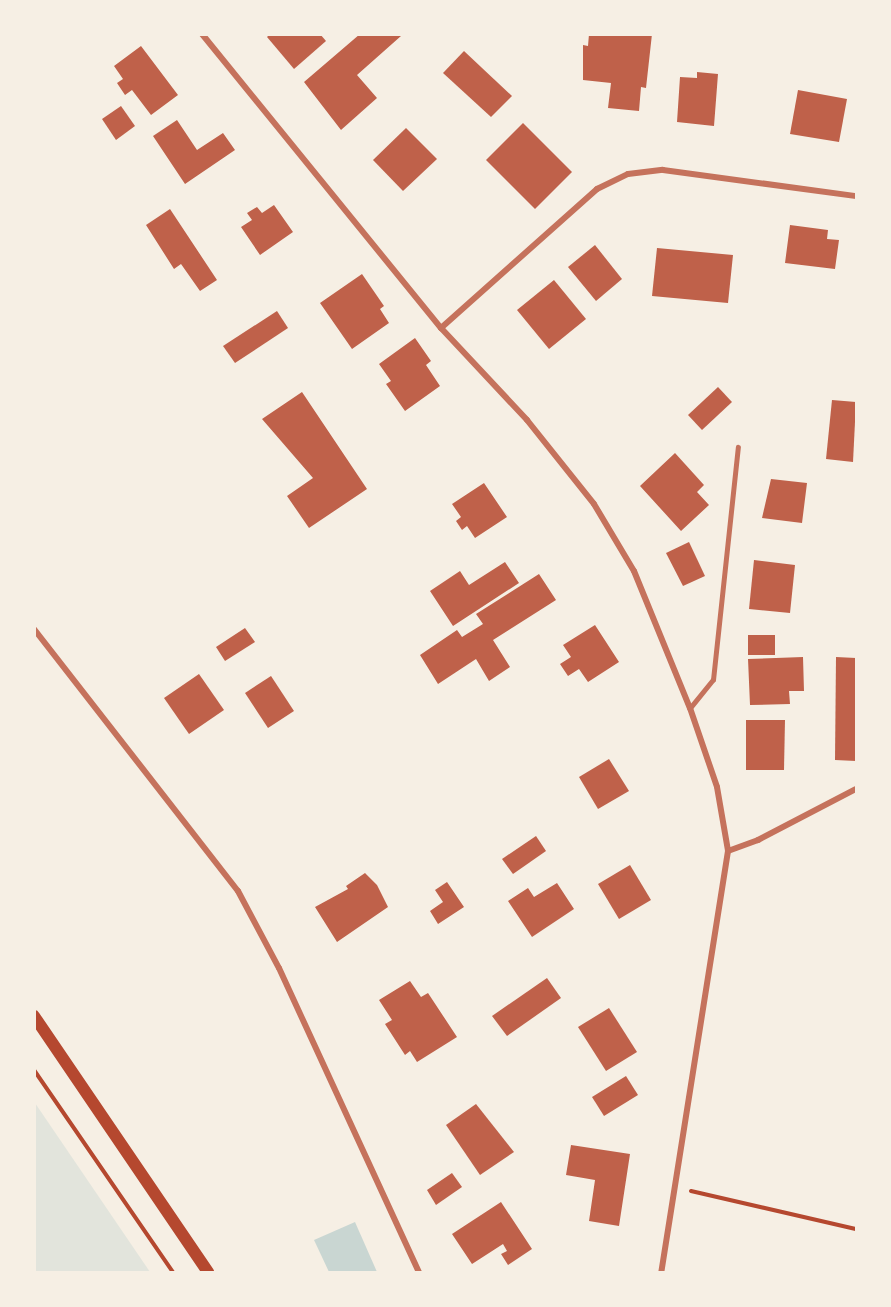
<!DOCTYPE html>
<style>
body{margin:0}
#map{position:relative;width:891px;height:1307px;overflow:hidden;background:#f6efe4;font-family:"Roboto Condensed",sans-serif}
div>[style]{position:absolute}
.green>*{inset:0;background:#e2e4dc}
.water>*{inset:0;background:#c9d6d2}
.building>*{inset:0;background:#bf614a}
.path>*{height:4px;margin:-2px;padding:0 2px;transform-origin:2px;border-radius:2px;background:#b5482f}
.service>*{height:4.5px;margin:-2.25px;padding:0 2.25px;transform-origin:2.25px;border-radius:2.25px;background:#c5725c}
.minor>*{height:6px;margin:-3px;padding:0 3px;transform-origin:3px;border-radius:3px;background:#c5725c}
.secondary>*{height:12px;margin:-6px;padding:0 6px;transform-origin:6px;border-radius:6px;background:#b5482f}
span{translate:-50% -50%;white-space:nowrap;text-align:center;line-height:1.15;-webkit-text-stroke:4.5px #f6efe4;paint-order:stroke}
.frame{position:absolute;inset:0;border:36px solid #f6efe4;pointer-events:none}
</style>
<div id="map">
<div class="green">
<i style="clip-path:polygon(35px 1103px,150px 1272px,35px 1272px)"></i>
</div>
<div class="water">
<i style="clip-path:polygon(355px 1222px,377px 1272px,329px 1272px,314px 1240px)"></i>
</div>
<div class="building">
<i style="clip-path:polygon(270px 34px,320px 34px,326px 41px,294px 69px,267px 37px)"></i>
<i style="clip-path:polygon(360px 34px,401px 36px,357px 75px,377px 98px,341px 130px,304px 82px)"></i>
<i style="clip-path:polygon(589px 34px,652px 34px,646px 88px,641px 87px,639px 111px,608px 108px,611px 83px,583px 80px,583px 45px,588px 46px)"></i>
<i style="clip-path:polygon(141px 46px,178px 95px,151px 115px,132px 90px,125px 95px,117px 83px,123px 79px,114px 66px)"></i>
<i style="clip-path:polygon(464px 51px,512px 96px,491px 117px,443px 73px)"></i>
<i style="clip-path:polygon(697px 72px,718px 74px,714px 126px,677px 122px,680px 77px,697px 78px)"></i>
<i style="clip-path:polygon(798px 90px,847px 99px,839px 142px,790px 134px)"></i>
<i style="clip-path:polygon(121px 106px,135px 126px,116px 140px,102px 119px)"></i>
<i style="clip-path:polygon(177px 120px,197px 150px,223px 133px,235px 150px,185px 184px,153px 136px)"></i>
<i style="clip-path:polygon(523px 123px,572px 172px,535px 209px,486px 160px)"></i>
<i style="clip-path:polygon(406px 128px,437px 159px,403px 191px,373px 160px)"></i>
<i style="clip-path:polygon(274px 205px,293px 232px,260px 255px,241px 227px,252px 220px,247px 213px,257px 207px,262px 213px)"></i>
<i style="clip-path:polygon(170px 209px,217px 280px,200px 291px,181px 264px,174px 269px,146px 225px)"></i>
<i style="clip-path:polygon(790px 225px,828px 230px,827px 239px,839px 240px,835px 269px,785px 263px)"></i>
<i style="clip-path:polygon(595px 245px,622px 279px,596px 301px,568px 267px)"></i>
<i style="clip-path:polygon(657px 248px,733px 255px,728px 303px,652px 296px)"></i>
<i style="clip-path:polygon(362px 274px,384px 306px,380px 309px,389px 323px,352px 349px,320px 303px)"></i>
<i style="clip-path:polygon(554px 280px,586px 319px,549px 349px,517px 310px)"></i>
<i style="clip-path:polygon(277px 311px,288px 328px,235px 363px,223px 346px)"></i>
<i style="clip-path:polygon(415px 338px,431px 361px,426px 365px,440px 386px,405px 411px,386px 384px,391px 381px,379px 364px)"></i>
<i style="clip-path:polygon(718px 387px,732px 402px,702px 430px,688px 415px)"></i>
<i style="clip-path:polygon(302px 392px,367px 489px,309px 528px,287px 496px,313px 478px,262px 419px)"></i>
<i style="clip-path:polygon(832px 400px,856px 402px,853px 462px,826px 459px)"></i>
<i style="clip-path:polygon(675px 453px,704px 485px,697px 492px,709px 505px,681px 531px,640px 486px)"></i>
<i style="clip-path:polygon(771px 479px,807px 483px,802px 523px,762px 518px)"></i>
<i style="clip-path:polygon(484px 483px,507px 517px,475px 538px,467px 526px,462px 530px,456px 521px,461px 517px,452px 504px)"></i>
<i style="clip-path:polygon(689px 542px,705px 576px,683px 586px,666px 553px)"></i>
<i style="clip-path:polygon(754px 560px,795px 565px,790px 613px,749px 609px)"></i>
<i style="clip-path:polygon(505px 562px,519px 583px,453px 626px,430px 591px,460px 571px,469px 585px)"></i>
<i style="clip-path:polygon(539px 574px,556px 600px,493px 640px,510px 667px,489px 681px,476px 659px,438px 684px,420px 655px,457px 630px,462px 637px,483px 624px,476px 614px)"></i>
<i style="clip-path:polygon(595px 625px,619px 662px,588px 682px,579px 669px,568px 676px,560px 664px,571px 657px,563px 645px)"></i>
<i style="clip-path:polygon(245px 628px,255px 642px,225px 661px,216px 647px)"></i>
<i style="clip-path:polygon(748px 635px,775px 635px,775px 655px,748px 655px)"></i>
<i style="clip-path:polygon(803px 657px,804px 691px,789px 691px,790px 704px,750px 705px,748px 659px)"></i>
<i style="clip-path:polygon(836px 657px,856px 658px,856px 761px,835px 760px)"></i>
<i style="clip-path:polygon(199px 674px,224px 710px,189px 734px,164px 698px)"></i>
<i style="clip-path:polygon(271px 676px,294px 711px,268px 728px,245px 693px)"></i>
<i style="clip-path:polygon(746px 720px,785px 720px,784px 770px,746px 770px)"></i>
<i style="clip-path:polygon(609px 759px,629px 791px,598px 809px,579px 777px)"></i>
<i style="clip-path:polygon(536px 836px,546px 851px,513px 874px,502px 859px)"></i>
<i style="clip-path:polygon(630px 865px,651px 900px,619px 919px,598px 884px)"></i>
<i style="clip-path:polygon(365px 873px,377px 885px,388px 907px,337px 942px,315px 907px,348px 889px,346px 886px)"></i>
<i style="clip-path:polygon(447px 882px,464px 907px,438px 924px,430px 911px,443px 902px,435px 890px)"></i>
<i style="clip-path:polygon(557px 883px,574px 909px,532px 937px,508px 901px,528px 888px,534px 897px)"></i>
<i style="clip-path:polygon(547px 978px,561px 998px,507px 1036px,492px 1016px)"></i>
<i style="clip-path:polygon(410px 981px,421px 997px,428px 993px,457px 1037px,417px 1062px,410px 1051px,405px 1055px,385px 1024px,392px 1020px,379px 1000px)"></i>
<i style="clip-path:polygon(609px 1008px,637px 1052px,606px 1071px,578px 1027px)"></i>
<i style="clip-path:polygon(626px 1076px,638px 1095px,604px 1116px,592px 1097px)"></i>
<i style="clip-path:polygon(476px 1104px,514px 1152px,480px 1175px,446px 1125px)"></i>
<i style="clip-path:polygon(571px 1145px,630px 1154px,619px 1226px,589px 1221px,595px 1180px,566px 1175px)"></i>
<i style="clip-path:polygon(452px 1173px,462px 1187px,436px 1205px,427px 1190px)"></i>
<i style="clip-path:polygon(501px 1202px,532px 1249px,508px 1265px,501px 1254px,507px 1251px,503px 1244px,472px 1264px,452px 1234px)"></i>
</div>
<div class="path">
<i style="left:34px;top:1070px;width:245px;rotate:55.5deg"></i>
<i style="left:691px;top:1191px;width:169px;rotate:13deg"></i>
</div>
<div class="service">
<i style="left:690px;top:708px;width:36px;rotate:-51deg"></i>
<i style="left:713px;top:680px;width:234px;rotate:-83.9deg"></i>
</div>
<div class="minor">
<i style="left:202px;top:34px;width:379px;rotate:50.9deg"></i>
<i style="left:441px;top:328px;width:126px;rotate:46.9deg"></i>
<i style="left:527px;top:420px;width:107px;rotate:51.4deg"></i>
<i style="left:594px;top:504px;width:78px;rotate:59.2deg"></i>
<i style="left:634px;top:571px;width:148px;rotate:67.8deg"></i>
<i style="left:690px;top:708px;width:83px;rotate:71.1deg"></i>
<i style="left:717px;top:787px;width:65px;rotate:80.2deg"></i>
<i style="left:728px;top:851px;width:426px;rotate:99deg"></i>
<i style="left:441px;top:328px;width:209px;rotate:-41.7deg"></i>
<i style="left:597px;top:189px;width:34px;rotate:-26deg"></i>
<i style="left:628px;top:174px;width:35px;rotate:-7deg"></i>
<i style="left:663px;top:170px;width:195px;rotate:7.7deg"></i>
<i style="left:34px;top:629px;width:332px;rotate:52.1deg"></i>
<i style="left:238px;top:891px;width:87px;rotate:62deg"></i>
<i style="left:279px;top:968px;width:335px;rotate:65.3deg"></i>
<i style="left:728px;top:851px;width:32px;rotate:-20deg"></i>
<i style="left:758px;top:840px;width:110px;rotate:-27.5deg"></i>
</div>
<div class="secondary">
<i style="left:34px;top:1016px;width:310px;rotate:55.8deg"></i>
</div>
<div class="frame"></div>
</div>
